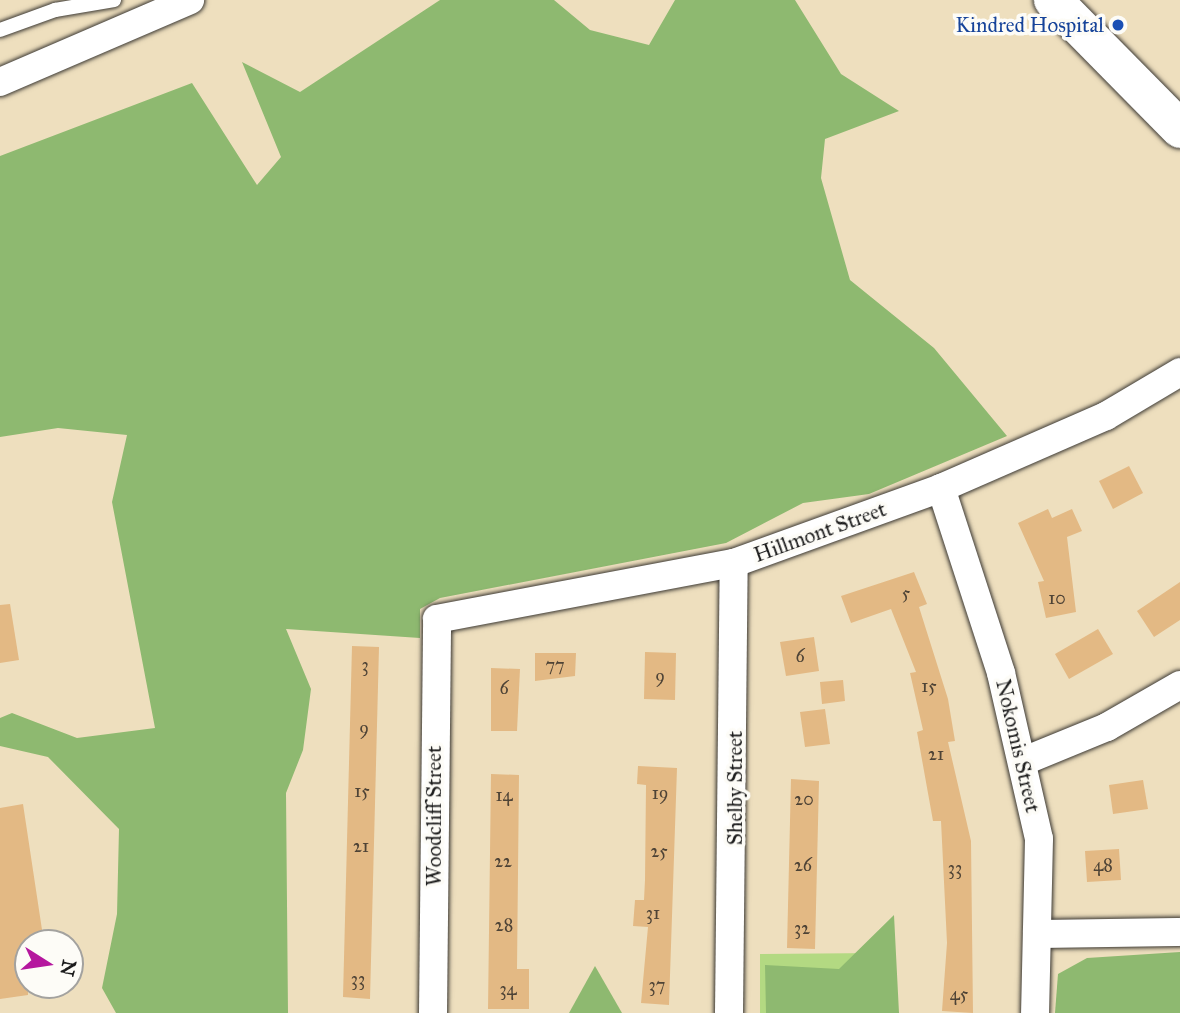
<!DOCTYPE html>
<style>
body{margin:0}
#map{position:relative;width:1180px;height:1013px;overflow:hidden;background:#eedfbe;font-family:"IM FELL Great Primer",serif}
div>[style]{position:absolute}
.green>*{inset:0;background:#b3d982}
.forest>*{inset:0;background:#8eb970}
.building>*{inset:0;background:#e3b984}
.roads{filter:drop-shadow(0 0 2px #3c3934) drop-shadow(0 0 2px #3c3934)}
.lane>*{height:14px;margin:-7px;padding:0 7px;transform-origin:7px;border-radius:7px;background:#fff}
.street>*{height:28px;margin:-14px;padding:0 14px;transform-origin:14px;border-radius:14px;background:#fff}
.primary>*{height:38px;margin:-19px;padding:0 19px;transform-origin:19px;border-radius:19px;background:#fff}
.dots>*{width:19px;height:19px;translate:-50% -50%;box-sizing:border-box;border:4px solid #fdfcf7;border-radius:50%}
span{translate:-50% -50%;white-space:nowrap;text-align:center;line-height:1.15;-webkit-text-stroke:7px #fdfcf7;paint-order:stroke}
.number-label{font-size:18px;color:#4e4336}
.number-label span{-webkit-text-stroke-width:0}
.transit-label{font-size:21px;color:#164399}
.right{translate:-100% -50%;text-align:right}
.street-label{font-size:21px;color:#1c1c1c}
.north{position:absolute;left:14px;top:929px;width:70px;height:70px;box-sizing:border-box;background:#fdfcf7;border:2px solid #a3a29f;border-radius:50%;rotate:102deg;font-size:19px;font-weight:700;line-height:28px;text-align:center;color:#1c1c1c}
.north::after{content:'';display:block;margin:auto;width:24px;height:32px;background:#b5179e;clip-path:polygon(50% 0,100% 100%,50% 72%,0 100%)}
</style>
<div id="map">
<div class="green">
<i style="clip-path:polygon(878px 953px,877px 1013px,760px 1013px,760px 954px)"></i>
</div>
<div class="forest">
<i style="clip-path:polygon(440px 0,554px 0,590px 30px,649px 45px,675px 0,795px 0,841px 74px,899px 111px,825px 139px,821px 178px,850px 280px,934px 348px,1007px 436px,869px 494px,803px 503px,726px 543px,440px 598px,420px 609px,420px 638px,286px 629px,311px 689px,303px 750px,286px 793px,288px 1013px,116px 1013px,102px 988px,117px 914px,119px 829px,48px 757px,0 746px,0 718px,12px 713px,77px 738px,155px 728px,112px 502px,127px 435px,58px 428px,0 437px,0 156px,192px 83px,257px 185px,281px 157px,242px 62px,300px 92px)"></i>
<i style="clip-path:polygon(894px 915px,899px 1013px,766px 1013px,765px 965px,839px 969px)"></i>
<i style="clip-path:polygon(1180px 952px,1180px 1013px,1055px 1013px,1058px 974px,1087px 958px)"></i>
<i style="clip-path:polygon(595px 966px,622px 1013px,569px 1013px)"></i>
</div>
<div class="building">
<i style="clip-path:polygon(1129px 466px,1143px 493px,1113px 509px,1099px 481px)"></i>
<i style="clip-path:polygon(1048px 509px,1052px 518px,1072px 509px,1082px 531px,1067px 537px,1076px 612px,1046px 618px,1038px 582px,1044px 581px,1018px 523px)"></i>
<i style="clip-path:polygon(914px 572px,927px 604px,919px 607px,948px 699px,955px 741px,948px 742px,971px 841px,973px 1013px,942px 1011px,947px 943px,941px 821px,933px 821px,917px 732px,923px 730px,910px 673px,916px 672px,891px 609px,851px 623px,841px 596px)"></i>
<i style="clip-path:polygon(1180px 582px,1180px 620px,1154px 637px,1137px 611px)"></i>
<i style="clip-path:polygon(10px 604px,19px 660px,0 663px,0 605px)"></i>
<i style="clip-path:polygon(1098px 629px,1113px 654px,1069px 679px,1055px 654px)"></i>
<i style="clip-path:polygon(814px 637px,819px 671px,786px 676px,780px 642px)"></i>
<i style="clip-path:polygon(352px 646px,379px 647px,370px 999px,343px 997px)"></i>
<i style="clip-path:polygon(645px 652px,676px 653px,675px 700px,644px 699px)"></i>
<i style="clip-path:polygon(535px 653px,576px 653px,575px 676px,535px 681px)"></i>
<i style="clip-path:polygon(491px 668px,520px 669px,517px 731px,491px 731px)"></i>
<i style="clip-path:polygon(843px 680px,845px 701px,822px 704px,820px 682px)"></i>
<i style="clip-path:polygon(825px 709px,830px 744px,805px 747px,800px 712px)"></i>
<i style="clip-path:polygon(638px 766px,677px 768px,669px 1005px,641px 1003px,648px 927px,633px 926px,635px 900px,644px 900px,645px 880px,646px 785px,637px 784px)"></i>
<i style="clip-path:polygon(491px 774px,519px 775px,517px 969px,529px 969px,529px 1009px,488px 1009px)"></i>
<i style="clip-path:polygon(791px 779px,819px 781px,815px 949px,787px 948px)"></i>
<i style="clip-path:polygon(1143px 780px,1148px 809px,1113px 814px,1109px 785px)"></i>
<i style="clip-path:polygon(23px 804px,44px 943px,28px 943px,28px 995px,0 999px,0 808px)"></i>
<i style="clip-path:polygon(1119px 849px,1121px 880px,1087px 882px,1085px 851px)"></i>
</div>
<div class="roads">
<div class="lane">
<i style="left:0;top:30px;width:59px;rotate:-20deg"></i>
<i style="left:55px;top:10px;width:60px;rotate:-9.6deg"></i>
</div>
<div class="street">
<i style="left:0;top:82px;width:207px;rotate:-23.3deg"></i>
<i style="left:941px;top:488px;width:194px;rotate:72deg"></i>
<i style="left:1001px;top:673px;width:170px;rotate:77.1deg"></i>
<i style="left:1039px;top:839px;width:174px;rotate:91.3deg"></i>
<i style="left:1024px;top:761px;width:90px;rotate:-22.3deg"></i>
<i style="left:1107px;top:727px;width:84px;rotate:-29.9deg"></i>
<i style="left:1037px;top:934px;width:143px;rotate:-0.8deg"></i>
<i style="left:433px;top:1013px;width:394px;rotate:-89.4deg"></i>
<i style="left:437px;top:619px;width:302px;rotate:-10.7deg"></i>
<i style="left:734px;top:563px;width:220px;rotate:-19.9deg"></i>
<i style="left:941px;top:488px;width:180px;rotate:-23.6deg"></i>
<i style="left:1106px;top:416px;width:86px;rotate:-30.7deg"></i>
<i style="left:729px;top:1013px;width:450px;rotate:-89.4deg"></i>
</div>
<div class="primary">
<i style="left:1053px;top:0;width:181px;rotate:45.4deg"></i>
</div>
</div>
<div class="dots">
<i style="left:1118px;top:25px;background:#1a4fb4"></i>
</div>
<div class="number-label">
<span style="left:906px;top:593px">5</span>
<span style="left:1057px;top:598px">10</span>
<span style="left:800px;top:656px">6</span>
<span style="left:365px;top:665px">3</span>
<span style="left:555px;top:665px">77</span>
<span style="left:660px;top:676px">9</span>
<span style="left:929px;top:686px">15</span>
<span style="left:504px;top:688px">6</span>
<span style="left:364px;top:728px">9</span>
<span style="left:936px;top:754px">21</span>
<span style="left:362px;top:791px">15</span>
<span style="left:660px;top:793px">19</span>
<span style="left:504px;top:795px">14</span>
<span style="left:804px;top:799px">20</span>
<span style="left:361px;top:846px">21</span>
<span style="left:659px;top:851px">25</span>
<span style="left:503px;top:861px">22</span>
<span style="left:803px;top:865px">26</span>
<span style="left:1103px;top:865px">48</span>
<span style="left:955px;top:868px">33</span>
<span style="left:653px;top:913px">31</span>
<span style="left:504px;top:925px">28</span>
<span style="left:802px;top:928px">32</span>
<span style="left:358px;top:979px">33</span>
<span style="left:657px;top:985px">37</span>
<span style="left:508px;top:989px">34</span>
<span style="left:959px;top:994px">45</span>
</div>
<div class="transit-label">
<span class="right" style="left:1104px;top:25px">Kindred Hospital</span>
</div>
<div class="street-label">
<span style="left:820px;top:532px;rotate:-20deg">Hillmont Street</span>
<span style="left:1018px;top:746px;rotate:77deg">Nokomis Street</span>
<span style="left:735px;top:788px;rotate:-90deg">Shelby Street</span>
<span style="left:434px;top:816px;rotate:-90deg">Woodcliff Street</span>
</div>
<div class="north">N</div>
</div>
